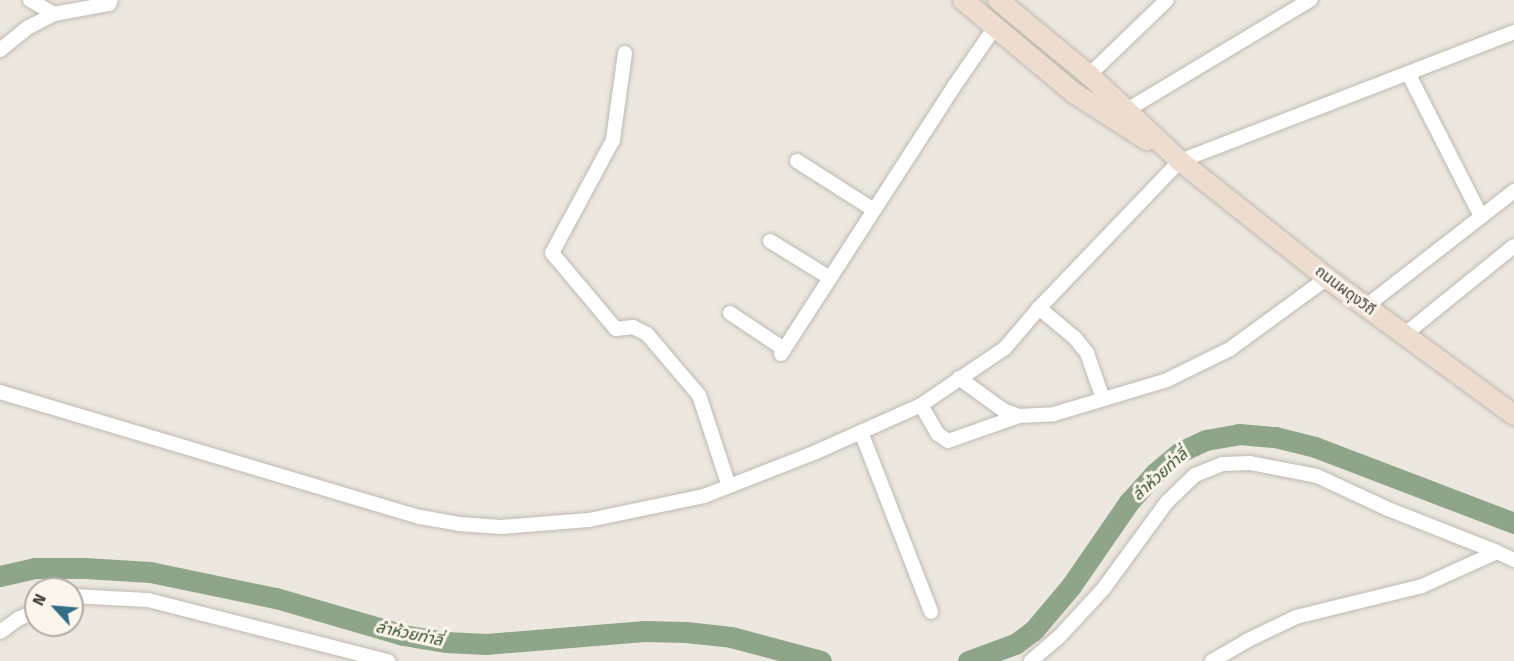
<!DOCTYPE html>
<meta charset="utf-8">
<style>
body{margin:0}
#map{position:relative;width:1514px;height:661px;overflow:hidden;background:#ede8df;font-family:"Fira Sans","Noto Sans Thai",sans-serif}
div>[style]{position:absolute}
.river>*{height:21px;margin:-10.5px;padding:0 10.5px;transform-origin:10.5px;border-radius:10.5px;background:#8fa58a}
.roads{filter:drop-shadow(0 0 2px #bfbab1) drop-shadow(0 0 2px #bfbab1)}
.street>*{height:14px;margin:-7px;padding:0 7px;transform-origin:7px;border-radius:7px;background:#fff}
.secondary>*{height:20px;margin:-10px;padding:0 10px;transform-origin:10px;border-radius:10px;background:#eedccf}
span{translate:-50% -50%;white-space:nowrap;text-align:center;line-height:1.15;-webkit-text-stroke:6px #fbf5ec;paint-order:stroke}
.street-label{font-size:15px;color:#3f3d39}
.water-label{font-size:16px;color:#2e4f26;font-style:italic}
.north{position:absolute;left:24px;top:577px;width:60px;height:60px;box-sizing:border-box;background:#fbf5ec;border:2px solid #b0aba4;border-radius:50%;rotate:296deg;font-size:16px;font-weight:700;line-height:24px;text-align:center;color:#3f3d39}
.north::after{content:'';display:block;margin:auto;width:21px;height:27px;background:#316e85;clip-path:polygon(50% 0,100% 100%,50% 72%,0 100%)}
</style>
<div id="map">
<div class="river">
<i style="left:0;top:576px;width:36px;rotate:-13deg"></i>
<i style="left:35px;top:568px;width:50px"></i>
<i style="left:85px;top:568px;width:65px;rotate:3.5deg"></i>
<i style="left:150px;top:572px;width:129px;rotate:11.7deg"></i>
<i style="left:276px;top:598px;width:132px;rotate:16.2deg"></i>
<i style="left:403px;top:635px;width:44px;rotate:9.2deg"></i>
<i style="left:446px;top:642px;width:40px;rotate:2.9deg"></i>
<i style="left:486px;top:644px;width:159px;rotate:-4.7deg"></i>
<i style="left:644px;top:631px;width:42px;rotate:1.4deg"></i>
<i style="left:686px;top:632px;width:45px;rotate:6.3deg"></i>
<i style="left:731px;top:637px;width:93px;rotate:14.9deg"></i>
<i style="left:968px;top:661px;width:50px;rotate:-19.9deg"></i>
<i style="left:1015px;top:644px;width:22px;rotate:-36deg"></i>
<i style="left:1033px;top:631px;width:59px;rotate:-49.8deg"></i>
<i style="left:1071px;top:586px;width:102px;rotate:-55.4deg"></i>
<i style="left:1129px;top:502px;width:39px;rotate:-48deg"></i>
<i style="left:1155px;top:473px;width:33px;rotate:-40deg"></i>
<i style="left:1180px;top:452px;width:29px;rotate:-25deg"></i>
<i style="left:1206px;top:440px;width:34px;rotate:-10deg"></i>
<i style="left:1239px;top:434px;width:36px;rotate:5deg"></i>
<i style="left:1275px;top:437px;width:41px;rotate:14deg"></i>
<i style="left:1315px;top:447px;width:213px;rotate:20.9deg"></i>
</div>
<div class="roads">
<div class="street">
<i style="left:30px;top:0;width:28px;rotate:30deg"></i>
<i style="left:0;top:50px;width:35px;rotate:-39deg"></i>
<i style="left:27px;top:28px;width:30px;rotate:-27deg"></i>
<i style="left:54px;top:14px;width:56px;rotate:-10.3deg"></i>
<i style="left:109px;top:4px;width:4px;rotate:-63deg"></i>
<i style="left:625px;top:53px;width:88px;rotate:97.9deg"></i>
<i style="left:613px;top:140px;width:128px;rotate:118.4deg"></i>
<i style="left:552px;top:253px;width:99px;rotate:49.9deg"></i>
<i style="left:616px;top:329px;width:17px;rotate:-7deg"></i>
<i style="left:633px;top:327px;width:16px;rotate:27deg"></i>
<i style="left:647px;top:334px;width:80px;rotate:49.6deg"></i>
<i style="left:699px;top:395px;width:96px;rotate:71.8deg"></i>
<i style="left:1408px;top:73px;width:161px;rotate:63deg"></i>
<i style="left:1089px;top:75px;width:108px;rotate:-43.9deg"></i>
<i style="left:1127px;top:110px;width:214px;rotate:-31deg"></i>
<i style="left:797px;top:161px;width:91px;rotate:32.5deg"></i>
<i style="left:770px;top:241px;width:70px;rotate:31.7deg"></i>
<i style="left:1365px;top:307px;width:189px;rotate:-37.9deg"></i>
<i style="left:1039px;top:308px;width:47px;rotate:39.8deg"></i>
<i style="left:1075px;top:338px;width:19px;rotate:51deg"></i>
<i style="left:1087px;top:353px;width:49px;rotate:70.8deg"></i>
<i style="left:730px;top:313px;width:65px;rotate:33.7deg"></i>
<i style="left:1404px;top:335px;width:141px;rotate:-39deg"></i>
<i style="left:781px;top:354px;width:320px;rotate:-57.1deg"></i>
<i style="left:955px;top:85px;width:70px;rotate:-55.4deg"></i>
<i style="left:959px;top:378px;width:54px;rotate:36deg"></i>
<i style="left:1003px;top:410px;width:17px;rotate:21deg"></i>
<i style="left:1019px;top:416px;width:35px;rotate:-3deg"></i>
<i style="left:1054px;top:414px;width:118px;rotate:-16.7deg"></i>
<i style="left:1167px;top:380px;width:70px;rotate:-26.2deg"></i>
<i style="left:1230px;top:349px;width:120px;rotate:-36.2deg"></i>
<i style="left:0;top:392px;width:438px;rotate:16.6deg"></i>
<i style="left:420px;top:517px;width:40px;rotate:10deg"></i>
<i style="left:459px;top:524px;width:42px;rotate:4.1deg"></i>
<i style="left:501px;top:527px;width:88px;rotate:-4.5deg"></i>
<i style="left:589px;top:520px;width:117px;rotate:-11.8deg"></i>
<i style="left:704px;top:496px;width:120px;rotate:-21.4deg"></i>
<i style="left:816px;top:452px;width:115px;rotate:-24.1deg"></i>
<i style="left:921px;top:405px;width:102px;rotate:-34.2deg"></i>
<i style="left:1005px;top:348px;width:52px;rotate:-49.6deg"></i>
<i style="left:1039px;top:308px;width:204px;rotate:-46.2deg"></i>
<i style="left:1180px;top:161px;width:358px;rotate:-21.1deg"></i>
<i style="left:921px;top:405px;width:34px;rotate:60deg"></i>
<i style="left:938px;top:434px;width:12px;rotate:35deg"></i>
<i style="left:948px;top:441px;width:75px;rotate:-19.4deg"></i>
<i style="left:861px;top:432px;width:193px;rotate:68.7deg"></i>
<i style="left:72px;top:596px;width:76px;rotate:3deg"></i>
<i style="left:148px;top:600px;width:248px;rotate:14.3deg"></i>
<i style="left:0;top:632px;width:22px;rotate:-36deg"></i>
<i style="left:18px;top:619px;width:20px;rotate:-24deg"></i>
<i style="left:1031px;top:661px;width:37px;rotate:-41deg"></i>
<i style="left:1059px;top:637px;width:67px;rotate:-47.4deg"></i>
<i style="left:1104px;top:588px;width:107px;rotate:-53.8deg"></i>
<i style="left:1167px;top:502px;width:39px;rotate:-44deg"></i>
<i style="left:1195px;top:475px;width:29px;rotate:-22deg"></i>
<i style="left:1222px;top:464px;width:28px;rotate:-2deg"></i>
<i style="left:1250px;top:463px;width:68px;rotate:11deg"></i>
<i style="left:1317px;top:476px;width:78px;rotate:24.9deg"></i>
<i style="left:1388px;top:509px;width:117px;rotate:21.5deg"></i>
<i style="left:1212px;top:661px;width:39px;rotate:-30deg"></i>
<i style="left:1246px;top:641px;width:55px;rotate:-25.6deg"></i>
<i style="left:1296px;top:617px;width:130px;rotate:-13.8deg"></i>
<i style="left:1422px;top:586px;width:82px;rotate:-24.4deg"></i>
<i style="left:1497px;top:552px;width:19px;rotate:25deg"></i>
</div>
<div class="secondary">
<i style="left:963px;top:0;width:145px;rotate:40deg"></i>
<i style="left:1074px;top:93px;width:87px;rotate:32.8deg"></i>
<i style="left:998px;top:0;width:118px;rotate:39.5deg"></i>
<i style="left:1089px;top:75px;width:125px;rotate:43.4deg"></i>
<i style="left:1180px;top:161px;width:188px;rotate:38.5deg"></i>
<i style="left:1327px;top:278px;width:232px;rotate:36.2deg"></i>
</div>
</div>
<div class="street-label">
<span style="left:1345px;top:291px;rotate:37deg">ถนนผดุงวิถี</span>
</div>
<div class="water-label">
<span style="left:1160px;top:475px;rotate:-42deg">ลำห้วยท่าลี่</span>
<span style="left:409px;top:634px;rotate:12deg">ลำห้วยท่าลี่</span>
</div>
<div class="north">N</div>
</div>
